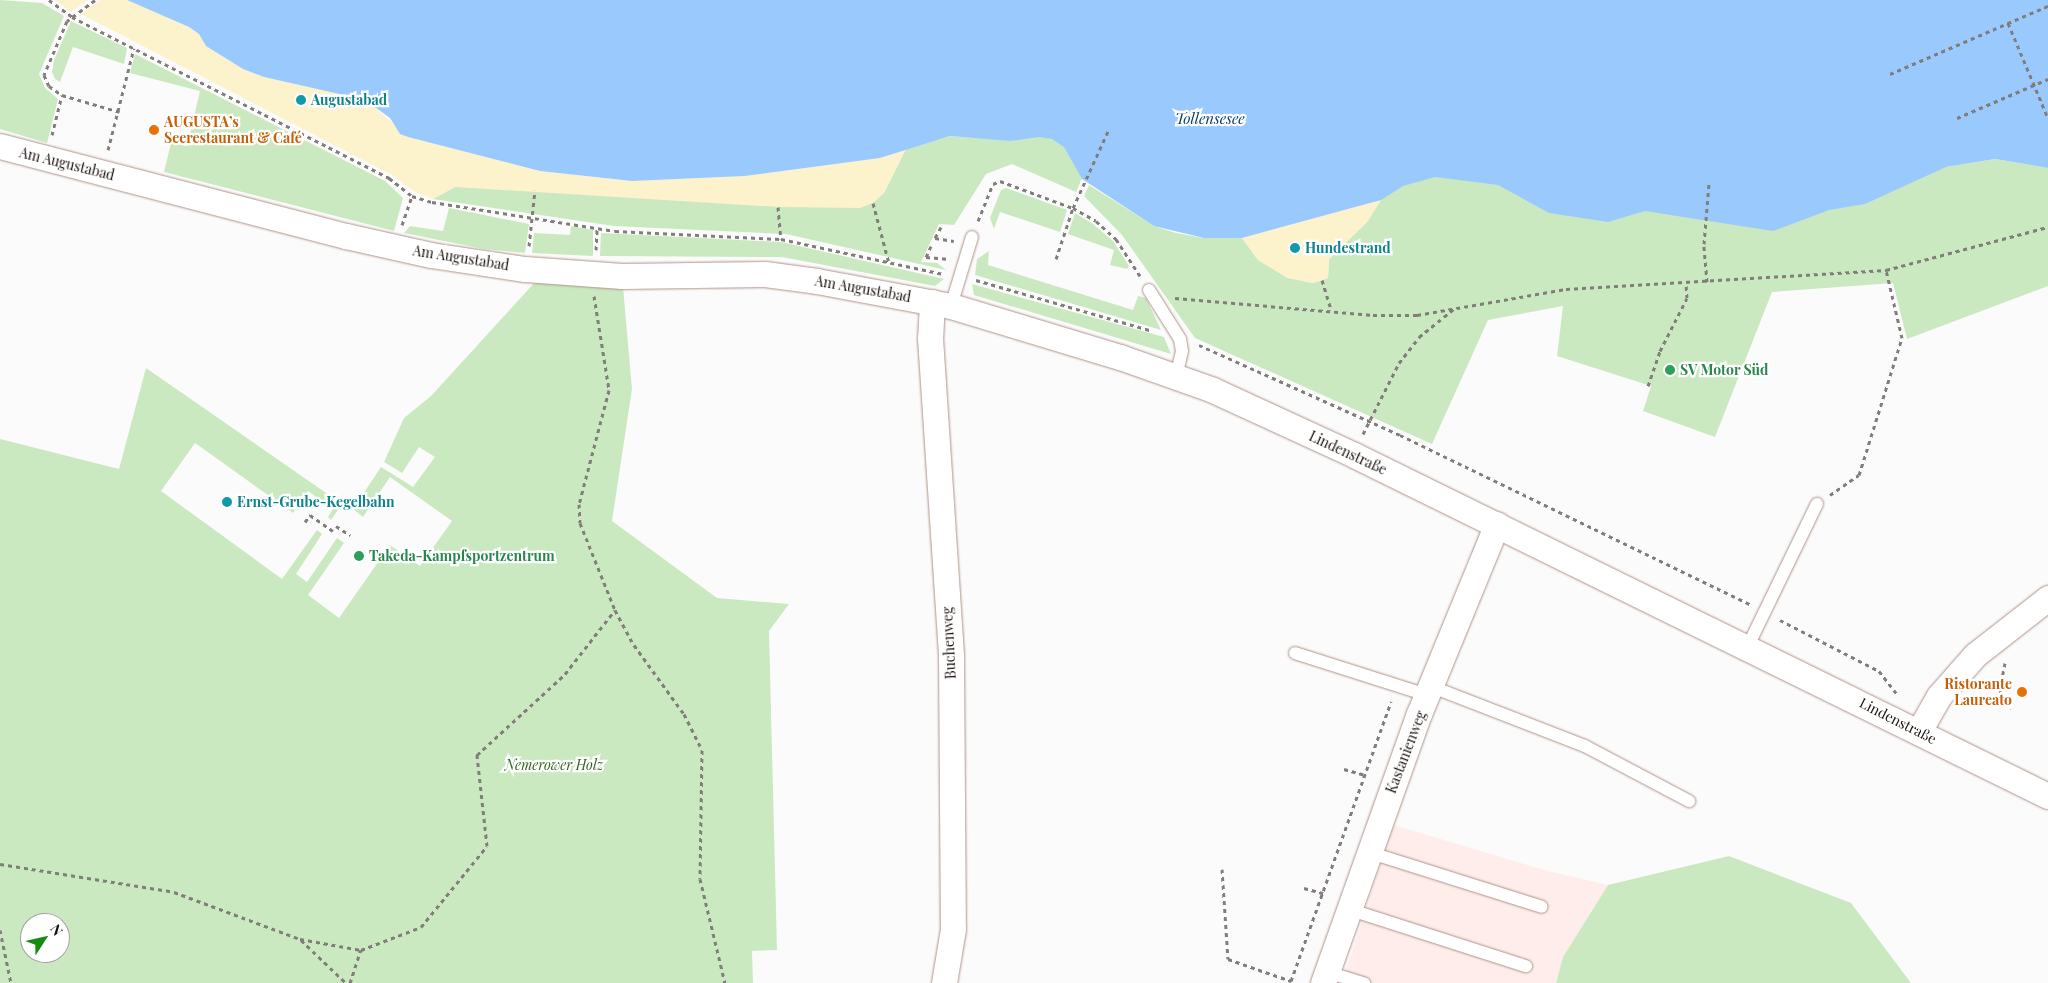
<!DOCTYPE html>
<meta charset="utf-8">
<style>
body{margin:0}
#map{position:relative;width:2048px;height:983px;overflow:hidden;background:#fbfbfb;font-family:"Playfair Display",serif}
div>[style]{position:absolute}
.industrial>*{inset:0;background:#feedeb}
.green>*{inset:0;background:#cae9c0}
.sand>*{inset:0;background:#fcf2cc}
.water>*{inset:0;background:#9acafd}
.path>*{height:3px;margin-top:-1.5px;transform-origin:0;background:repeating-linear-gradient(90deg,#827d7b 0 4px,transparent 0 8px)}
.roads{filter:drop-shadow(0 0 1px #af9287) drop-shadow(0 0 1px #af9287)}
.lane>*{height:12px;margin:-6px;padding:0 6px;transform-origin:6px;border-radius:6px;background:#fff}
.street>*{height:25px;margin:-12.5px;padding:0 12.5px;transform-origin:12.5px;border-radius:12.5px;background:#fff}
.dots>*{width:14px;height:14px;translate:-50% -50%;box-sizing:border-box;border:2px solid #fff;border-radius:50%}
span{translate:-50% -50%;white-space:nowrap;text-align:center;line-height:1.15;-webkit-text-stroke:4.5px #fff;paint-order:stroke}
.culture-label{font-size:14px;color:#0d838f;font-weight:700}
.left{translate:0 -50%;text-align:left}
.food-label{font-size:14px;color:#c56008;font-weight:700}
.right{translate:-100% -50%;text-align:right}
.street-label{font-size:14px;color:#190f0b}
.leisure-label{font-size:14px;color:#27864d;font-weight:700}
.park-label{font-size:14px;color:#31661e;font-style:italic}
.water-label{font-size:15px;color:#083d6b;font-style:italic}
.north{position:absolute;left:20px;top:913px;width:50px;height:50px;box-sizing:border-box;background:#fff;border:1px solid #a39f9d;border-radius:50%;rotate:55deg;font-size:14px;font-weight:700;line-height:20px;text-align:center;color:#190f0b}
.north::after{content:'';display:block;margin:auto;width:18px;height:22px;background:#158b13;clip-path:polygon(50% 0,100% 100%,50% 72%,0 100%)}
</style>
<div id="map">
<div class="industrial">
<i style="clip-path:polygon(1393px 825px,1548px 871px,1608px 885px,1563px 957px,1556px 983px,1342px 983px)"></i>
</div>
<div class="green">
<i style="clip-path:polygon(0 0,42px 3px,64px 16px,39px 74px,45px 88px,58px 99px,47px 143px,0 129px)"></i>
<i style="clip-path:polygon(71px 21px,127px 48px,124px 64px,73px 47px,60px 82px,55px 79px,52px 72px,54px 60px)"></i>
<i style="clip-path:polygon(135px 54px,385px 181px,403px 198px,394px 231px,164px 172px,171px 143px,187px 146px,200px 91px,130px 73px)"></i>
<i style="clip-path:polygon(1007px 123px,1096px 146px,1076px 192px,1012px 164px,986px 174px,954px 225px,939px 224px,921px 262px,937px 263px,946px 270px,786px 234px,614px 226px,433px 199px,455px 187px,884px 193px,906px 149px,950px 136px,976px 138px)"></i>
<i style="clip-path:polygon(1995px 159px,2048px 168px,2048px 286px,1907px 339px,1893px 283px,1772px 292px,1715px 437px,1643px 411px,1651px 386px,1557px 356px,1563px 306px,1488px 320px,1432px 444px,1195px 338px,1122px 235px,1084px 196px,1089px 185px,1154px 226px,1176px 233px,1204px 238px,1242px 238px,1258px 260px,1288px 278px,1313px 283px,1328px 278px,1329px 259px,1368px 221px,1380px 178px,1946px 167px)"></i>
<i style="clip-path:polygon(1006px 188px,1067px 210px,1060px 232px,1000px 212px,994px 229px,990px 218px,1001px 190px)"></i>
<i style="clip-path:polygon(449px 208px,529px 224px,525px 253px,484px 249px,404px 233px,410px 226px,443px 231px)"></i>
<i style="clip-path:polygon(1075px 213px,1093px 224px,1113px 241px,1129px 266px,1127px 269px,1110px 265px,1114px 250px,1068px 234px)"></i>
<i style="clip-path:polygon(571px 226px,593px 230px,593px 256px,532px 253px,534px 233px,570px 235px)"></i>
<i style="clip-path:polygon(601px 233px,781px 242px,944px 279px,935px 286px,782px 257px,600px 256px)"></i>
<i style="clip-path:polygon(989px 251px,988px 265px,1133px 310px,1138px 296px,1146px 298px,1161px 330px,975px 275px,977px 259px)"></i>
<i style="clip-path:polygon(evenodd,536px 281px,623px 287px,632px 389px,612px 521px,717px 598px,789px 604px,769px 631px,777px 950px,752px 951px,753px 983px,0 983px,0 439px,119px 469px,146px 368px,342px 504px,331px 520px,328px 517px,333px 509px,308px 491px,293px 513px,195px 443px,161px 491px,282px 579px,317px 530px,322px 534px,296px 574px,307px 582px,337px 538px,344px 543px,308px 595px,339px 618px,390px 545px,420px 566px,452px 521px,390px 477px,363px 517px,353px 509px,381px 467px,413px 487px,435px 457px,419px 447px,402px 473px,384px 462px,404px 418px,431px 396px,536px 281px,30px 923px,60px 923px,60px 953px,30px 953px,30px 923px)"></i>
<i style="clip-path:polygon(972px 284px,1164px 337px,1171px 354px,974px 295px)"></i>
<i style="clip-path:polygon(1729px 856px,1851px 903px,1911px 983px,1556px 983px,1563px 957px,1608px 885px)"></i>
</div>
<div class="sand">
<i style="clip-path:polygon(55px 0,88px 0,71px 12px)"></i>
<i style="clip-path:polygon(101px 0,127px 0,189px 27px,199px 34px,206px 46px,243px 69px,264px 77px,348px 96px,372px 105px,408px 137px,540px 171px,632px 181px,745px 176px,880px 158px,906px 149px,884px 193px,873px 203px,860px 208px,778px 207px,455px 187px,433px 199px,415px 192px,392px 175px,81px 14px)"></i>
<i style="clip-path:polygon(1381px 200px,1368px 221px,1329px 259px,1328px 278px,1313px 283px,1288px 278px,1258px 260px,1242px 238px)"></i>
</div>
<div class="water">
<i style="clip-path:polygon(127px 0,2048px 0,2048px 168px,1995px 159px,1946px 167px,1865px 204px,1829px 210px,1773px 231px,1645px 211px,1608px 222px,1549px 213px,1498px 185px,1435px 177px,1403px 186px,1381px 200px,1242px 238px,1204px 238px,1154px 226px,1082px 179px,1064px 147px,1052px 139px,1039px 137px,1010px 141px,950px 136px,880px 158px,745px 176px,632px 181px,540px 171px,408px 137px,400px 134px,390px 118px,372px 105px,348px 96px,264px 77px,243px 69px,206px 46px,199px 34px,189px 27px)"></i>
</div>
<div class="path">
<i style="left:49px;top:0;width:29px;rotate:36deg"></i>
<i style="left:72px;top:17px;width:356px;rotate:26.9deg"></i>
<i style="left:389px;top:178px;width:29px;rotate:38deg"></i>
<i style="left:412px;top:196px;width:21px;rotate:17deg"></i>
<i style="left:432px;top:202px;width:185px;rotate:9deg"></i>
<i style="left:615px;top:231px;width:166px;rotate:2.8deg"></i>
<i style="left:781px;top:239px;width:166px;rotate:12.2deg"></i>
<i style="left:95px;top:0;width:35px;rotate:143deg"></i>
<i style="left:67px;top:21px;width:59px;rotate:113.1deg"></i>
<i style="left:44px;top:75px;width:12px;rotate:66deg"></i>
<i style="left:49px;top:86px;width:16px;rotate:35deg"></i>
<i style="left:62px;top:95px;width:60px;rotate:16.3deg"></i>
<i style="left:2008px;top:23px;width:103px;rotate:67.2deg"></i>
<i style="left:1890px;top:74px;width:172px;rotate:-23.3deg"></i>
<i style="left:1957px;top:118px;width:99px;rotate:-23.2deg"></i>
<i style="left:52px;top:135px;width:41px;rotate:-76deg"></i>
<i style="left:108px;top:150px;width:105px;rotate:-75.7deg"></i>
<i style="left:873px;top:203px;width:62px;rotate:75.1deg"></i>
<i style="left:778px;top:207px;width:32px;rotate:85deg"></i>
<i style="left:978px;top:221px;width:40px;rotate:-68deg"></i>
<i style="left:993px;top:184px;width:8px;rotate:-23deg"></i>
<i style="left:1000px;top:181px;width:78px;rotate:20.3deg"></i>
<i style="left:1073px;top:208px;width:26px;rotate:29deg"></i>
<i style="left:1096px;top:221px;width:27px;rotate:42deg"></i>
<i style="left:1116px;top:239px;width:44px;rotate:57deg"></i>
<i style="left:402px;top:225px;width:31px;rotate:-71deg"></i>
<i style="left:941px;top:227px;width:13px;rotate:119deg"></i>
<i style="left:935px;top:238px;width:19px;rotate:9deg"></i>
<i style="left:529px;top:246px;width:56px;rotate:-83.9deg"></i>
<i style="left:931px;top:246px;width:12px;rotate:114deg"></i>
<i style="left:926px;top:257px;width:21px;rotate:5deg"></i>
<i style="left:596px;top:250px;width:22px;rotate:-87deg"></i>
<i style="left:1056px;top:259px;width:54px;rotate:-71.6deg"></i>
<i style="left:1073px;top:208px;width:87px;rotate:-65.5deg"></i>
<i style="left:976px;top:280px;width:184px;rotate:16.1deg"></i>
<i style="left:1322px;top:280px;width:31px;rotate:73deg"></i>
<i style="left:1707px;top:282px;width:38px;rotate:-95deg"></i>
<i style="left:1704px;top:244px;width:61px;rotate:-85.3deg"></i>
<i style="left:594px;top:296px;width:95px;rotate:80.9deg"></i>
<i style="left:609px;top:390px;width:118px;rotate:104.7deg"></i>
<i style="left:579px;top:504px;width:19px;rotate:87deg"></i>
<i style="left:580px;top:523px;width:94px;rotate:68.1deg"></i>
<i style="left:615px;top:610px;width:40px;rotate:62deg"></i>
<i style="left:634px;top:645px;width:85px;rotate:54.1deg"></i>
<i style="left:684px;top:714px;width:40px;rotate:63.4deg"></i>
<i style="left:702px;top:750px;width:129px;rotate:90.9deg"></i>
<i style="left:700px;top:879px;width:107px;rotate:76.5deg"></i>
<i style="left:1175px;top:298px;width:199px;rotate:4.9deg"></i>
<i style="left:1373px;top:315px;width:44px"></i>
<i style="left:1417px;top:315px;width:151px;rotate:-9.9deg"></i>
<i style="left:1566px;top:289px;width:321px;rotate:-3.4deg"></i>
<i style="left:1886px;top:270px;width:168px;rotate:-14.9deg"></i>
<i style="left:1199px;top:345px;width:220px;rotate:24.1deg"></i>
<i style="left:1400px;top:435px;width:389px;rotate:25.8deg"></i>
<i style="left:1648px;top:386px;width:37px;rotate:-71deg"></i>
<i style="left:1660px;top:351px;width:59px;rotate:-63deg"></i>
<i style="left:1687px;top:298px;width:15px;rotate:-94deg"></i>
<i style="left:1363px;top:434px;width:80px;rotate:-63.1deg"></i>
<i style="left:1399px;top:363px;width:33px;rotate:-52deg"></i>
<i style="left:1419px;top:337px;width:46px;rotate:-38.9deg"></i>
<i style="left:1830px;top:495px;width:35px;rotate:-35deg"></i>
<i style="left:1859px;top:475px;width:144px;rotate:-72.6deg"></i>
<i style="left:1902px;top:338px;width:70px;rotate:-103.2deg"></i>
<i style="left:305px;top:522px;width:9px;rotate:-54deg"></i>
<i style="left:310px;top:515px;width:28px;rotate:35deg"></i>
<i style="left:336px;top:526px;width:17px;rotate:33deg"></i>
<i style="left:1780px;top:620px;width:111px;rotate:27.3deg"></i>
<i style="left:1879px;top:671px;width:29px;rotate:52deg"></i>
<i style="left:2005px;top:663px;width:25px;rotate:101deg"></i>
<i style="left:2000px;top:688px;width:8px;rotate:83deg"></i>
<i style="left:2001px;top:696px;width:16px;rotate:50deg"></i>
<i style="left:1344px;top:769px;width:22px;rotate:16deg"></i>
<i style="left:0;top:864px;width:176px;rotate:9.1deg"></i>
<i style="left:174px;top:892px;width:134px;rotate:20.5deg"></i>
<i style="left:300px;top:939px;width:62px;rotate:10.2deg"></i>
<i style="left:1222px;top:869px;width:90px;rotate:86.2deg"></i>
<i style="left:1228px;top:959px;width:67px;rotate:19.2deg"></i>
<i style="left:1291px;top:981px;width:297px;rotate:-70.3deg"></i>
<i style="left:1304px;top:888px;width:20px;rotate:15deg"></i>
<i style="left:0;top:930px;width:54px;rotate:78.3deg"></i>
<i style="left:301px;top:940px;width:62px;rotate:43.7deg"></i>
<i style="left:350px;top:983px;width:35px;rotate:-72deg"></i>
<i style="left:361px;top:950px;width:64px;rotate:-21deg"></i>
<i style="left:421px;top:927px;width:104px;rotate:-50.8deg"></i>
<i style="left:487px;top:846px;width:92px;rotate:-96.3deg"></i>
<i style="left:477px;top:755px;width:120px;rotate:-42.6deg"></i>
<i style="left:565px;top:674px;width:81px;rotate:-52deg"></i>
</div>
<div class="roads">
<div class="lane">
<i style="left:1149px;top:290px;width:58px;rotate:57.7deg"></i>
<i style="left:1180px;top:339px;width:12px;rotate:81deg"></i>
<i style="left:1182px;top:351px;width:26px;rotate:103deg"></i>
<i style="left:951px;top:306px;width:72px;rotate:-73.1deg"></i>
<i style="left:1748px;top:646px;width:158px;rotate:-64.1deg"></i>
<i style="left:1295px;top:653px;width:139px;rotate:17.7deg"></i>
<i style="left:1430px;top:686px;width:166px;rotate:21.2deg"></i>
<i style="left:1585px;top:746px;width:118px;rotate:27.9deg"></i>
<i style="left:1368px;top:852px;width:182px;rotate:17.5deg"></i>
<i style="left:1348px;top:909px;width:187px;rotate:17.8deg"></i>
<i style="left:1327px;top:972px;width:39px;rotate:17deg"></i>
</div>
<div class="street">
<i style="left:0;top:146px;width:358px;rotate:14.6deg"></i>
<i style="left:346px;top:236px;width:87px;rotate:12.6deg"></i>
<i style="left:431px;top:255px;width:95px;rotate:8.5deg"></i>
<i style="left:525px;top:269px;width:97px;rotate:4.1deg"></i>
<i style="left:622px;top:276px;width:143px;rotate:-0.8deg"></i>
<i style="left:765px;top:274px;width:52px;rotate:7.7deg"></i>
<i style="left:817px;top:281px;width:136px;rotate:10.6deg"></i>
<i style="left:951px;top:306px;width:177px;rotate:16.8deg"></i>
<i style="left:1120px;top:357px;width:99px;rotate:19.5deg"></i>
<i style="left:1213px;top:390px;width:155px;rotate:24.7deg"></i>
<i style="left:1354px;top:455px;width:773px;rotate:26.17deg"></i>
<i style="left:932px;top:302px;width:36px;rotate:93deg"></i>
<i style="left:930px;top:338px;width:319px;rotate:86.2deg"></i>
<i style="left:951px;top:656px;width:273px;rotate:89.6deg"></i>
<i style="left:953px;top:929px;width:55px;rotate:99.5deg"></i>
<i style="left:1919px;top:731px;width:40px;rotate:-60.3deg"></i>
<i style="left:1939px;top:696px;width:55px;rotate:-48.7deg"></i>
<i style="left:1975px;top:655px;width:93px;rotate:-38deg"></i>
<i style="left:1323px;top:983px;width:286px;rotate:-70.4deg"></i>
<i style="left:1419px;top:714px;width:205px;rotate:-67.7deg"></i>
</div>
</div>
<div class="dots">
<i style="left:301px;top:100px;background:#0f9aa8"></i>
<i style="left:154px;top:130px;background:#e8710a"></i>
<i style="left:1295px;top:248px;background:#0f9aa8"></i>
<i style="left:1670px;top:370px;background:#2e9e5b"></i>
<i style="left:227px;top:502px;background:#0f9aa8"></i>
<i style="left:359px;top:556px;background:#2e9e5b"></i>
<i style="left:2022px;top:692px;background:#e8710a"></i>
</div>
<div class="culture-label">
<span class="left" style="left:311px;top:100px">Augustabad</span>
<span class="left" style="left:1305px;top:248px">Hundestrand</span>
<span class="left" style="left:237px;top:502px">Ernst-Grube-Kegelbahn</span>
</div>
<div class="food-label">
<span class="left" style="left:164px;top:130px">AUGUSTA’s<br>Seerestaurant &amp; Café</span>
<span class="right" style="left:2012px;top:692px">Ristorante<br>Laureato</span>
</div>
<div class="street-label">
<span style="left:67px;top:164px;rotate:14deg">Am Augustabad</span>
<span style="left:461px;top:258px;rotate:9deg">Am Augustabad</span>
<span style="left:863px;top:289px;rotate:10deg">Am Augustabad</span>
<span style="left:1348px;top:453px;rotate:25deg">Lindenstraße</span>
<span style="left:949px;top:643px;rotate:-93deg">Buchenweg</span>
<span style="left:1898px;top:721px;rotate:27deg">Lindenstraße</span>
<span style="left:1406px;top:752px;rotate:-69deg">Kastanienweg</span>
</div>
<div class="leisure-label">
<span class="left" style="left:1680px;top:370px">SV Motor Süd</span>
<span class="left" style="left:369px;top:556px">Takeda-Kampfsportzentrum</span>
</div>
<div class="park-label">
<span style="left:554px;top:765px">Nemerower Holz</span>
</div>
<div class="water-label">
<span style="left:1210px;top:119px">Tollensesee</span>
</div>
<div class="north">N</div>
</div>
